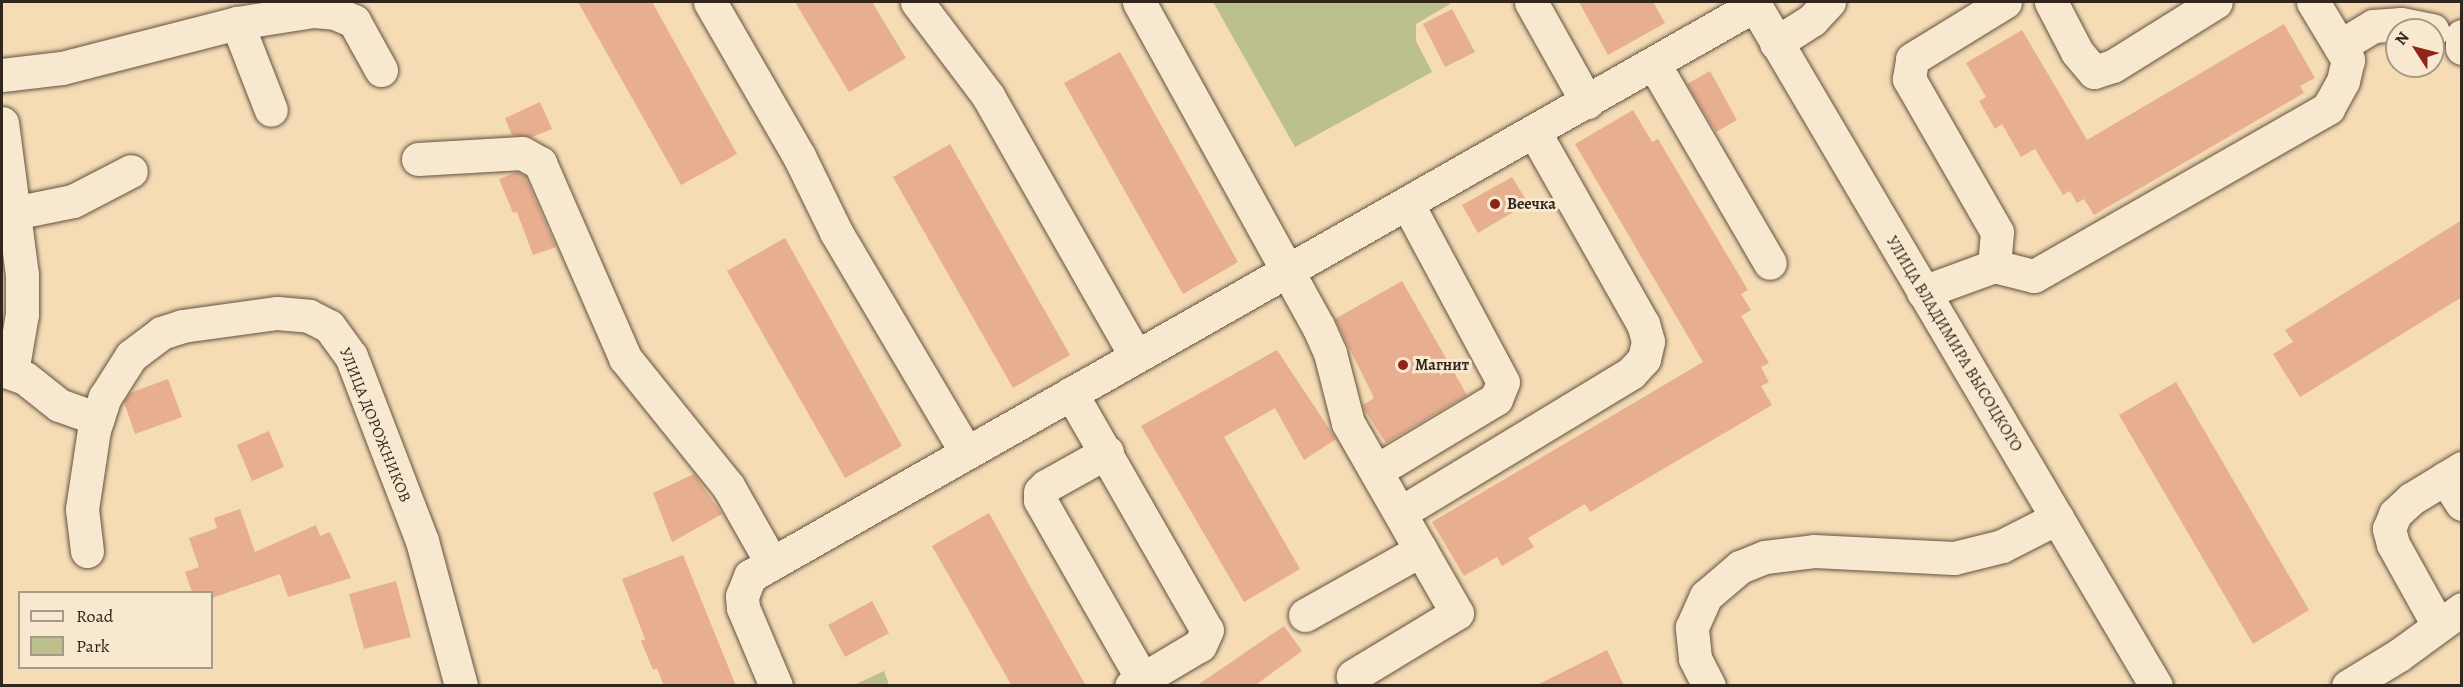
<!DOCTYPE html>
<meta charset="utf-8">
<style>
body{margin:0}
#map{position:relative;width:2463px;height:687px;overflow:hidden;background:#f5dcb5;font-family:Alegreya,serif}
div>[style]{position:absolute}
.green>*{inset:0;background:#bcc08d}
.building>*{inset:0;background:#e7ae90}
.roads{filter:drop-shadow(0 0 2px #635342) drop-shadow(0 0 2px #635342)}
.minor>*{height:33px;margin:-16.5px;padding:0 16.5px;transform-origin:16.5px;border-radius:16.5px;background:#f8e8cf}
.dots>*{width:16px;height:16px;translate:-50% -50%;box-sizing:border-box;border:3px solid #f8e8cf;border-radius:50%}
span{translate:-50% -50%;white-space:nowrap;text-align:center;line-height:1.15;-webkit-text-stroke:6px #f8e8cf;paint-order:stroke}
.poi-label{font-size:16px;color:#32251b;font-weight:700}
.left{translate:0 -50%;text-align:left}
.street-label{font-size:16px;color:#32251b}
.frame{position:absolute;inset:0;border:3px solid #32251b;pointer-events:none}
.legend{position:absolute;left:18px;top:591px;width:195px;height:78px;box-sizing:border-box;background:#f8e8cf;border:2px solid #a99a87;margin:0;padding:8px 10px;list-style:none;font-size:18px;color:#32251b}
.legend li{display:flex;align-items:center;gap:12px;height:30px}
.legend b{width:30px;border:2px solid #a99a87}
.north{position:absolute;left:2385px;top:18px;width:60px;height:60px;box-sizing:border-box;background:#f8e8cf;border:2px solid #a99a87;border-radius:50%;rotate:306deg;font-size:16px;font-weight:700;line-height:24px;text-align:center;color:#32251b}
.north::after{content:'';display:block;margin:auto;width:21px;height:27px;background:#8f2418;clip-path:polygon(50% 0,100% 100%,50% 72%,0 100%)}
</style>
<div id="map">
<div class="green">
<i style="clip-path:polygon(1213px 2px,1449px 2px,1450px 4px,1416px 24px,1416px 41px,1432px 72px,1295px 147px)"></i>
<i style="clip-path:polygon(884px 671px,889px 685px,854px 685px)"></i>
</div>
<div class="building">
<i style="clip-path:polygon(578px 2px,652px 2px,737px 154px,681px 185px)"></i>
<i style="clip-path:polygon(795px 2px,872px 2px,906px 58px,849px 92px)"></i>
<i style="clip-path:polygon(1579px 2px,1653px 2px,1665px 23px,1608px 55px)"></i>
<i style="clip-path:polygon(1452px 9px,1475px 52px,1445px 67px,1423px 24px)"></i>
<i style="clip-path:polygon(2284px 24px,2315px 78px,2300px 86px,2304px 93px,2094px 215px,2084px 199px,2077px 203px,2070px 191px,2063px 195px,2035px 149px,2021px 157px,2002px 124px,1995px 129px,1979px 101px,1986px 97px,1966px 63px,2022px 30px,2087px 140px)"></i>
<i style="clip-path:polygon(1120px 52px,1238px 262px,1183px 294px,1064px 83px)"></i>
<i style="clip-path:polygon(1710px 71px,1737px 120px,1716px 132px,1687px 84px)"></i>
<i style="clip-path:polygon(540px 102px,552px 129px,532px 137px,512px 135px,505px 118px)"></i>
<i style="clip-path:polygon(1633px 110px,1652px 142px,1658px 139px,1748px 290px,1741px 294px,1751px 310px,1741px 316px,1769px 363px,1761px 367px,1769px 382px,1761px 386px,1772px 405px,1590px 512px,1585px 504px,1528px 538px,1534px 547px,1502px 566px,1497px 557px,1464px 576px,1432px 522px,1703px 362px,1575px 144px)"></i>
<i style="clip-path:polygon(950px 144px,1070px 355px,1013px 388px,893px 177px)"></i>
<i style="clip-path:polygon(517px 172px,525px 176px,556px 247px,533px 255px,517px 212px,513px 213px,499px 179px)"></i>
<i style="clip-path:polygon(1512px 177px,1528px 203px,1478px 233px,1462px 205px)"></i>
<i style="clip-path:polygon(2462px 220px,2462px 297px,2300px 397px,2273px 354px,2293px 342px,2285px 330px)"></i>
<i style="clip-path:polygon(785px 238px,902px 446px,845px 478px,727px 271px)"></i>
<i style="clip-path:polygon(1402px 281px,1467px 395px,1386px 443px,1364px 409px,1363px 405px,1374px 398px,1335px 319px)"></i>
<i style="clip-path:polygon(1277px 350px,1336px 439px,1304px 460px,1275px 408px,1224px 437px,1300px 569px,1244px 602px,1141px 426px)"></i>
<i style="clip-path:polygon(168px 379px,182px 417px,135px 434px,124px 402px,130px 393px)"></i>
<i style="clip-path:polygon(2176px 382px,2309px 610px,2253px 644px,2119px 415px)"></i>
<i style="clip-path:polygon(269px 431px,284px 467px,252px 481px,237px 445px)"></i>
<i style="clip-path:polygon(694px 474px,722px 514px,672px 542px,653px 493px)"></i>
<i style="clip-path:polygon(240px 509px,255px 552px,316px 525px,320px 536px,330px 532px,351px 578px,288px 597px,280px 574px,212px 598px,212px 592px,192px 592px,185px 572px,199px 567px,189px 538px,217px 528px,214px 518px)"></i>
<i style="clip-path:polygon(989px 513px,1086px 686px,1012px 686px,932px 546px)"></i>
<i style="clip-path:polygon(683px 555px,736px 686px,664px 686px,657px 668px,653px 670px,641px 641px,645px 639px,622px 579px)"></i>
<i style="clip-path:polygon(396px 581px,411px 637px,364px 649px,349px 594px)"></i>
<i style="clip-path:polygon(872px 601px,889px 633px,845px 657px,828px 625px)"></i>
<i style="clip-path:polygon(1284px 626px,1302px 651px,1254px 686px,1196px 686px)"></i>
<i style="clip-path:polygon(1607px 650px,1624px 686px,1535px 686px)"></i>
</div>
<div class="roads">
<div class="minor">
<i style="left:710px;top:2px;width:178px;rotate:60deg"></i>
<i style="left:799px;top:156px;width:85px;rotate:64deg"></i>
<i style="left:836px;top:232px;width:256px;rotate:59.4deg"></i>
<i style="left:917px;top:2px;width:118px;rotate:52.9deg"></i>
<i style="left:988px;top:96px;width:299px;rotate:60.4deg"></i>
<i style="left:1139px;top:2px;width:370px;rotate:61.1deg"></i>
<i style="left:1318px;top:326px;width:30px;rotate:66deg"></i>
<i style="left:1330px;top:353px;width:72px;rotate:75.6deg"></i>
<i style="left:1348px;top:423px;width:219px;rotate:60.2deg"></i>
<i style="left:1457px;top:613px;width:122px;rotate:148.8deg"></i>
<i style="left:1531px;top:2px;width:115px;rotate:60.8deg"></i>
<i style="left:1753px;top:2px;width:794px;rotate:59.49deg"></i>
<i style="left:2051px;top:2px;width:56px;rotate:62.5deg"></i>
<i style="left:2077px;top:52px;width:26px;rotate:50deg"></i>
<i style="left:2094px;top:72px;width:20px;rotate:-18deg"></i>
<i style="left:2113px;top:66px;width:121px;rotate:-31.9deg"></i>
<i style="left:237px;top:23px;width:93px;rotate:68.7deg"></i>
<i style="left:2462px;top:36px;width:12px;rotate:90deg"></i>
<i style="left:1776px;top:43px;width:43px;rotate:-32.6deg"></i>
<i style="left:1812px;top:20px;width:25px;rotate:-47deg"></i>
<i style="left:2340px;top:46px;width:39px;rotate:-31deg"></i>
<i style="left:2373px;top:26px;width:28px;rotate:-4deg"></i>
<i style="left:2401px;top:24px;width:32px;rotate:11deg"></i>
<i style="left:1654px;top:64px;width:230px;rotate:59.8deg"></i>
<i style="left:2px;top:75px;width:60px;rotate:-6.7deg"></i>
<i style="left:62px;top:68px;width:181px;rotate:-14.4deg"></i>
<i style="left:237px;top:23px;width:77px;rotate:-9deg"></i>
<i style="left:313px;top:11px;width:22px;rotate:5deg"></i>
<i style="left:335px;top:13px;width:21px;rotate:23deg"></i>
<i style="left:354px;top:21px;width:56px;rotate:61.1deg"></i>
<i style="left:2px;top:123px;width:152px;rotate:82.5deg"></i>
<i style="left:22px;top:274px;width:40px;rotate:90deg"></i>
<i style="left:22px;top:314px;width:59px;rotate:99.8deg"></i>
<i style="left:418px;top:159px;width:104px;rotate:-3.3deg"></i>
<i style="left:522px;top:153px;width:21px;rotate:29deg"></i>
<i style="left:540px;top:163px;width:213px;rotate:66.4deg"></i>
<i style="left:625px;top:358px;width:164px;rotate:51.2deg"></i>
<i style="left:728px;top:486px;width:87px;rotate:60.5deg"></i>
<i style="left:14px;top:213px;width:60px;rotate:-11.5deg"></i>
<i style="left:73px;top:201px;width:65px;rotate:-27.3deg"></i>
<i style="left:1994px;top:266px;width:34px;rotate:-85deg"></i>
<i style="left:1997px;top:232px;width:177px;rotate:-119.9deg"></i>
<i style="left:1909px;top:79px;width:20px;rotate:-81deg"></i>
<i style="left:1912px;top:59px;width:109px;rotate:-31.5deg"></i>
<i style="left:1923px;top:292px;width:76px;rotate:-20.1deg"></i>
<i style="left:1994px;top:266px;width:41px;rotate:14deg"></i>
<i style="left:2034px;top:276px;width:339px;rotate:-29.7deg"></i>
<i style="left:2328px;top:108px;width:31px;rotate:-61deg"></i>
<i style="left:2343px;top:81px;width:22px;rotate:-77deg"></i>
<i style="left:2348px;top:60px;width:68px;rotate:-121.1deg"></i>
<i style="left:2px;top:370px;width:24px;rotate:19deg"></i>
<i style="left:25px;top:378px;width:43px;rotate:38.5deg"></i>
<i style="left:59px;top:405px;width:41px;rotate:19.7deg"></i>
<i style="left:1071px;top:393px;width:273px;rotate:60.2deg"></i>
<i style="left:1207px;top:630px;width:17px;rotate:115deg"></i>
<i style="left:1200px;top:645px;width:80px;rotate:149.3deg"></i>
<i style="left:1107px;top:452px;width:70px;rotate:150.9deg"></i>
<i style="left:1046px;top:486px;width:8px;rotate:135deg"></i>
<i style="left:1040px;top:492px;width:8px;rotate:90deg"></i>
<i style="left:1040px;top:500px;width:206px;rotate:60.3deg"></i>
<i style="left:1376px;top:471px;width:140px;rotate:-31deg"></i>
<i style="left:1496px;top:399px;width:18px;rotate:-68deg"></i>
<i style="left:1503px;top:382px;width:203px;rotate:-118.2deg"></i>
<i style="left:2445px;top:478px;width:31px;rotate:57deg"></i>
<i style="left:1400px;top:513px;width:270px;rotate:-31.2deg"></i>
<i style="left:1631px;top:373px;width:19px;rotate:-47deg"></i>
<i style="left:1644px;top:359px;width:18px;rotate:-77deg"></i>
<i style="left:1648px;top:341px;width:18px;rotate:-106deg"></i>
<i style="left:1643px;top:324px;width:222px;rotate:-119.5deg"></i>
<i style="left:87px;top:551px;width:42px;rotate:-96.8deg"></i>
<i style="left:82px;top:509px;width:80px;rotate:-81.4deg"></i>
<i style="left:94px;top:430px;width:35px;rotate:-72deg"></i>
<i style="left:105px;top:397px;width:49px;rotate:-57.6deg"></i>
<i style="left:131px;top:356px;width:38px;rotate:-37deg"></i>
<i style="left:161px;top:333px;width:22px;rotate:-18deg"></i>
<i style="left:182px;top:326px;width:96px;rotate:-7.8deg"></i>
<i style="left:277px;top:313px;width:32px;rotate:5deg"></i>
<i style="left:309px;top:316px;width:22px;rotate:27deg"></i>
<i style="left:329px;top:326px;width:37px;rotate:54deg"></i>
<i style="left:351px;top:356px;width:198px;rotate:69deg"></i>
<i style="left:422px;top:541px;width:150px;rotate:74.9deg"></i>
<i style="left:1305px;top:615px;width:133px;rotate:-29.3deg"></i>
<i style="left:2438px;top:625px;width:93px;rotate:-119.1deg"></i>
<i style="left:2393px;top:544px;width:16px;rotate:-105deg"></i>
<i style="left:2389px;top:529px;width:16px;rotate:-68deg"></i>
<i style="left:2395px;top:514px;width:22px;rotate:-43deg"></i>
<i style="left:2411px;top:499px;width:60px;rotate:-31.3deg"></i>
<i style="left:776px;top:686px;width:85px;rotate:-112.9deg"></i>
<i style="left:743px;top:608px;width:12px;rotate:-95deg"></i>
<i style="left:742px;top:596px;width:22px;rotate:-68deg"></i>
<i style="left:750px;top:576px;width:1156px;rotate:-29.6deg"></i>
<i style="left:1709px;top:686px;width:31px;rotate:-117deg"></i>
<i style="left:1695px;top:658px;width:31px;rotate:-96deg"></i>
<i style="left:1692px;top:627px;width:34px;rotate:-66deg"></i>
<i style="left:1706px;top:596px;width:45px;rotate:-40.5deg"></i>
<i style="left:1740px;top:567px;width:27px;rotate:-22deg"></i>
<i style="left:1765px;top:557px;width:49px;rotate:-7deg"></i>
<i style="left:1814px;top:551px;width:140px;rotate:2.9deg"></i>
<i style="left:1954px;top:558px;width:49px;rotate:-14deg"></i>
<i style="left:2002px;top:546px;width:62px;rotate:-27deg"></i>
<i style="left:2348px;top:686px;width:60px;rotate:-31.3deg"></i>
<i style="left:2399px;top:655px;width:78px;rotate:-36.1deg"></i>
</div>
</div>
<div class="dots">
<i style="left:1495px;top:204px;background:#8f2418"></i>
<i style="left:1403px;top:365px;background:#8f2418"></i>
</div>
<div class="poi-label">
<span class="left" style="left:1507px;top:204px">Веечка</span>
<span class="left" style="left:1415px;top:365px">Магнит</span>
</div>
<div class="street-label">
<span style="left:1954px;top:344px;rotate:59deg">УЛИЦА ВЛАДИМИРА ВЫСОЦКОГО</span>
<span style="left:375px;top:425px;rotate:68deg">УЛИЦА ДОРОЖНИКОВ</span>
</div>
<div class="frame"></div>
<ul class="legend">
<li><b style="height:8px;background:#f8e8cf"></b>Road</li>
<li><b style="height:16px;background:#bcc08d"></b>Park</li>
</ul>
<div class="north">N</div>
</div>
